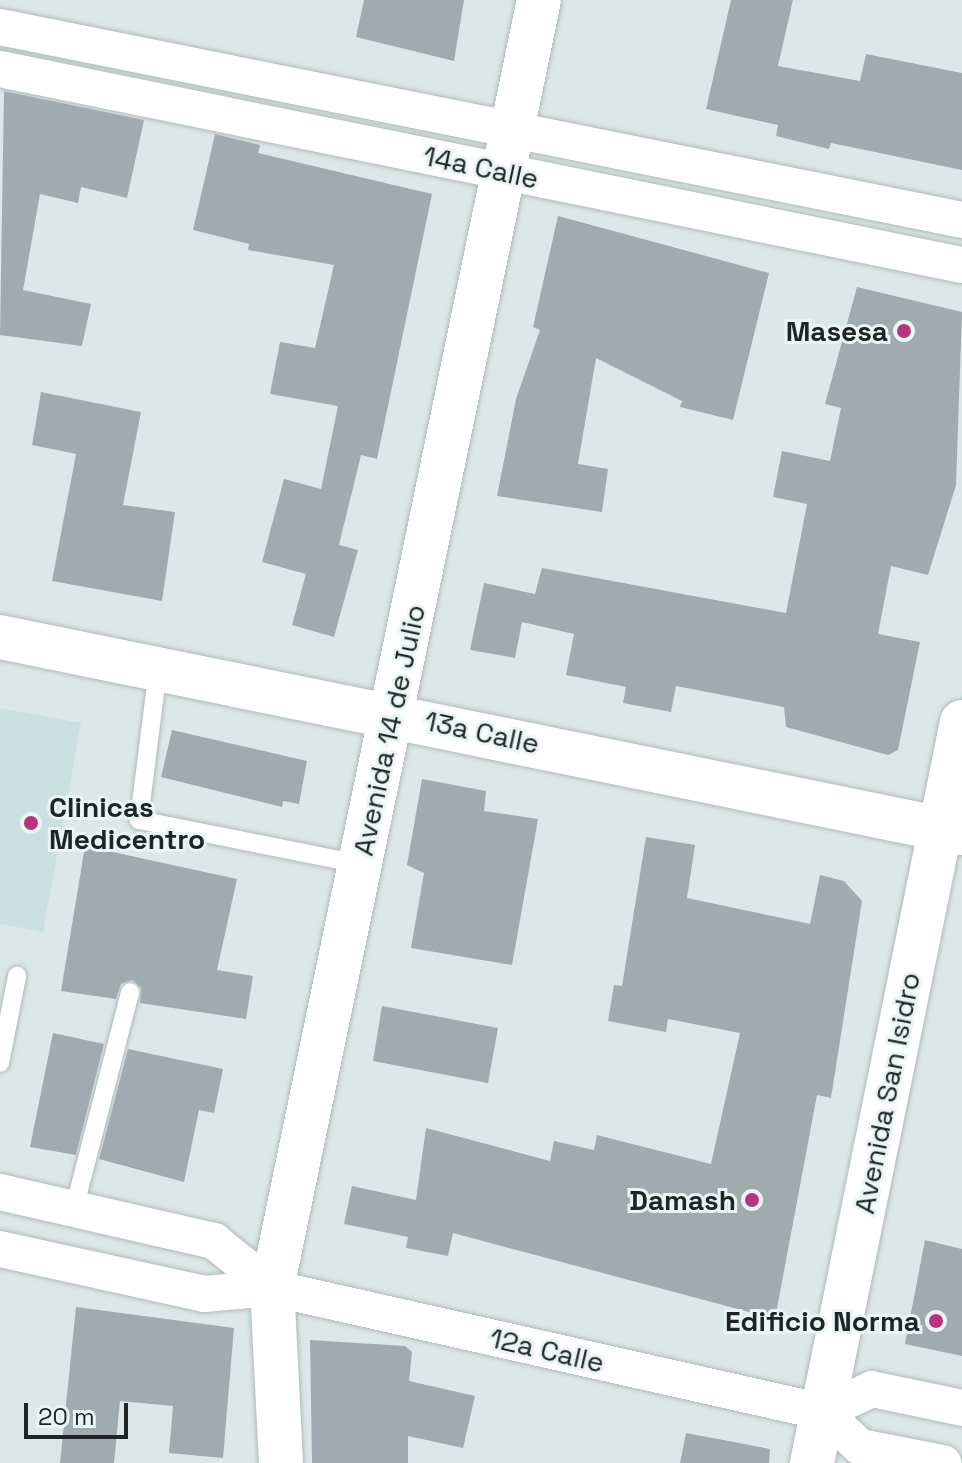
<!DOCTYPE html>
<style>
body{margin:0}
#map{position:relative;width:962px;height:1463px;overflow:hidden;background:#dce8e7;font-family:"Space Grotesk",sans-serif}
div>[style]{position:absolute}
.built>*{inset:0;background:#cae0de}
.building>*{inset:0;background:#a0abaf}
.roads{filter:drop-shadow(0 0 2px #afbab9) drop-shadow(0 0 2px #afbab9)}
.service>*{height:18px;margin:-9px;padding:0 9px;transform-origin:9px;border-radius:9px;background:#fff}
.minor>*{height:36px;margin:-18px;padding:0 18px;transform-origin:18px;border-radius:18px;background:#fff}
.tertiary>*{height:44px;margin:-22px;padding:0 22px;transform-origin:22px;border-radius:22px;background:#fff}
.dots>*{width:22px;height:22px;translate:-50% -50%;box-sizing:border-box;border:4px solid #e9f5f4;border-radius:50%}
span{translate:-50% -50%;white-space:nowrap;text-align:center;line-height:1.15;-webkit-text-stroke:6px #e9f5f4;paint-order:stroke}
.street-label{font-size:28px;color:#202424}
.poi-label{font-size:28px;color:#202424;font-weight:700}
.right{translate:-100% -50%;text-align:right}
.left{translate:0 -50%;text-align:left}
.scale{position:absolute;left:24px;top:1403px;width:104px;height:36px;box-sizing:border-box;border:4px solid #202424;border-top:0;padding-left:10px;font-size:24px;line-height:28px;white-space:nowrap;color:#202424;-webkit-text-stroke:6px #e9f5f4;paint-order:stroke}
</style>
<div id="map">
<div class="built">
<i style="clip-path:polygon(0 708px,81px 723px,43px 932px,0 924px)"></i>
</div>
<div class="building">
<i style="clip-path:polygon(364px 0,464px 0,454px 61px,356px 37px)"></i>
<i style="clip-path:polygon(731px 0,793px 0,778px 66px,860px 81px,866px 54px,962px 73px,962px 170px,831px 143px,829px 149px,776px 136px,778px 125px,706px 109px)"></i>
<i style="clip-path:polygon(4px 91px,144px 120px,127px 198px,81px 187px,78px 203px,40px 194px,23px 290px,91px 304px,82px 346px,0 335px)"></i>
<i style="clip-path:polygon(215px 134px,260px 145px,258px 153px,432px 194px,377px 459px,361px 455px,339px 545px,358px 550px,334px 637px,292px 625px,306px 574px,262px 562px,284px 479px,321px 489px,338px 406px,270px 394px,280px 342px,315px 348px,334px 265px,248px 250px,249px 244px,193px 230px)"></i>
<i style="clip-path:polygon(558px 216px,769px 273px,733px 420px,680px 407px,682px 401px,596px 358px,578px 464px,608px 469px,602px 512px,497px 496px,516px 399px,540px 330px,533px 327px)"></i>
<i style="clip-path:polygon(857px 287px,962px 312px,956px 485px,928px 575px,891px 566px,878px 634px,920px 642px,898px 750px,888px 755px,786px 727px,784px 707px,676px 686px,671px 712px,623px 703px,626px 687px,566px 675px,574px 634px,522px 622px,515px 658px,470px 650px,484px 583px,535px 594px,542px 568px,786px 613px,807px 504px,773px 497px,782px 451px,830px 461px,841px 408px,825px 404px)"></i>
<i style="clip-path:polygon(41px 392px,141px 412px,123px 505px,175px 512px,162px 601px,52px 581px,76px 454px,32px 445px)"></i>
<i style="clip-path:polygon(172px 730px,307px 761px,299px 804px,283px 801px,282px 807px,161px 777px)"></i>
<i style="clip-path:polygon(422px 779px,486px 791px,484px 811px,538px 819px,512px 965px,411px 948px,424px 873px,407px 865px)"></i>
<i style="clip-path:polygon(646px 837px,695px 845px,687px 898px,810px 924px,820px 875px,844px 881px,862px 901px,831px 1098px,817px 1095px,775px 1319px,453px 1233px,448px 1256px,406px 1248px,408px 1237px,344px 1224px,352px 1186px,416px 1200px,426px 1128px,550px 1161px,554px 1141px,594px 1150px,597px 1135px,711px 1164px,740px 1033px,668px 1019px,666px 1032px,608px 1021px,614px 985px,622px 986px)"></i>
<i style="clip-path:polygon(85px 846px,237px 879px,217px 970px,253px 976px,246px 1019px,140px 1003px,141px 988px,132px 980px,121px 984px,116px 999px,61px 991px)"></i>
<i style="clip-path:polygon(382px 1006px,498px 1028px,488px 1083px,373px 1061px)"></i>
<i style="clip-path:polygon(53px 1033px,104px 1044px,76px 1155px,30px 1147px)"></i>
<i style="clip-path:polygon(128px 1049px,223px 1069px,214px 1113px,199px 1110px,184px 1182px,99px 1159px)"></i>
<i style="clip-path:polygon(925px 1240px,962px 1249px,962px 1356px,905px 1344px)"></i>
<i style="clip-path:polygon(76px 1307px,234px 1328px,223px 1458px,169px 1453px,173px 1406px,120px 1401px,114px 1463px,60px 1463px)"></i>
<i style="clip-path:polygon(310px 1340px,405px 1346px,412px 1352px,409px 1381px,475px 1396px,463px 1448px,408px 1436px,408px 1463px,312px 1463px)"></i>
<i style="clip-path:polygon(686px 1433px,770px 1449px,769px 1463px,680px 1463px)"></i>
</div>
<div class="roads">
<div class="service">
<i style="left:158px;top:669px;width:152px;rotate:97.2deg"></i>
<i style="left:139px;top:820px;width:225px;rotate:11.3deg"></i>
<i style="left:0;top:1063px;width:89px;rotate:-78.9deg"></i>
<i style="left:74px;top:1209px;width:224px;rotate:-75.5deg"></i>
</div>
<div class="minor">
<i style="left:0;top:27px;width:981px;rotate:11.34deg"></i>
<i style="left:0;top:69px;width:982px;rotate:11.52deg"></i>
<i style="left:0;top:1192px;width:220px;rotate:12.9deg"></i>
<i style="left:214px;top:1241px;width:75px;rotate:39deg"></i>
<i style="left:0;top:1249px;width:209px;rotate:12.4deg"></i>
<i style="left:204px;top:1294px;width:68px;rotate:-5deg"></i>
<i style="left:272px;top:1288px;width:565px;rotate:12.68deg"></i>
<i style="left:823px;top:1412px;width:51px;rotate:43.4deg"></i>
<i style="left:860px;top:1447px;width:85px;rotate:10.9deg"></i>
<i style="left:823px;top:1412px;width:54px;rotate:-25.1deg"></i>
<i style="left:872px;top:1389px;width:92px;rotate:11.9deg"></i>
</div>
<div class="tertiary">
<i style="left:0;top:637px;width:982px;rotate:11.52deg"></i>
<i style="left:281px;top:1463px;width:175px;rotate:-92.9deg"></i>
<i style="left:272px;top:1288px;width:1315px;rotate:-78.29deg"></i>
<i style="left:812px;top:1463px;width:756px;rotate:-78.56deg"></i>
</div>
</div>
<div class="dots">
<i style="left:904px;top:331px;background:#b8357b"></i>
<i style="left:31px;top:823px;background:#b8357b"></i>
<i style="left:752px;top:1200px;background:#b8357b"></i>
<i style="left:936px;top:1321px;background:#b8357b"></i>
</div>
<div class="street-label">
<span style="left:481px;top:167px;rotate:12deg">14a Calle</span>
<span style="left:389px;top:730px;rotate:-78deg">Avenida 14 de Julio</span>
<span style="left:482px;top:732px;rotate:12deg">13a Calle</span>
<span style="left:887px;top:1093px;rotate:-79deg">Avenida San Isidro</span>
<span style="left:547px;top:1350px;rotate:13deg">12a Calle</span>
</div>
<div class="poi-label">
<span class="right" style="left:888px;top:331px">Masesa</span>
<span class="left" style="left:49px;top:823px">Clinicas<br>Medicentro</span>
<span class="right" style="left:736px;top:1200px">Damash</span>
<span class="right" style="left:920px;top:1321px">Edificio Norma</span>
</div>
<div class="scale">20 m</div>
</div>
